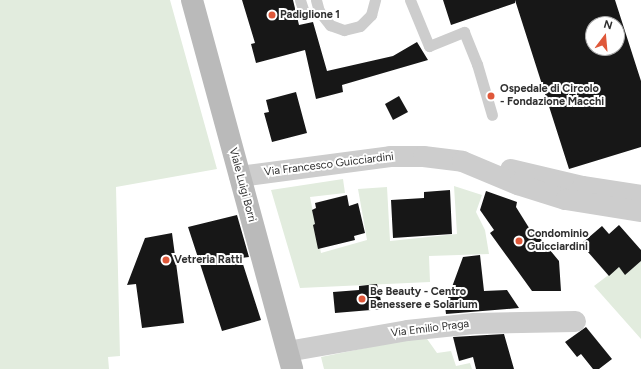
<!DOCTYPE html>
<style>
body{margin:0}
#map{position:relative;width:641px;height:369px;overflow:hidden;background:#fff;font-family:Figtree,sans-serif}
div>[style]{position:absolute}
.green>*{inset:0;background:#e2ecde}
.building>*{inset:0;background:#171717}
.lane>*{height:11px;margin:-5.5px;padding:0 5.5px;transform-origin:5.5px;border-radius:5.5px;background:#cdcdcd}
.street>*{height:21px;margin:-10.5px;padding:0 10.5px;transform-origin:10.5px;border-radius:10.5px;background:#cdcdcd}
.secondary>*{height:22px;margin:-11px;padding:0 11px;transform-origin:11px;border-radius:11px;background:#bababa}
.dots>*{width:11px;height:11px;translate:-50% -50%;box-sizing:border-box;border:2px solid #fff;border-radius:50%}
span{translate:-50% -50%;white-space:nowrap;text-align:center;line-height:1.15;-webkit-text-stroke:4px #fff;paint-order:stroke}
.poi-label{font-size:11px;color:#303030;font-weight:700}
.left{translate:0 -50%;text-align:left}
.street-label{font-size:11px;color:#303030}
.north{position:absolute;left:585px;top:16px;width:40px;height:40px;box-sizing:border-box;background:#fff;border:1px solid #acacac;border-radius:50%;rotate:16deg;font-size:11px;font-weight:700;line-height:16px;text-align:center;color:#303030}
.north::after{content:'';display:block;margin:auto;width:14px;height:18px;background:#df583a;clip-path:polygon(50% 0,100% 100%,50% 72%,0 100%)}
</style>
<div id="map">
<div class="green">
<i style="clip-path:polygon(0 0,170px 0,217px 169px,116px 187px,120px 356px,108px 357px,109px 369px,0 369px)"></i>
<i style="clip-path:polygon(343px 179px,345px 193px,310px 197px,321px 253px,367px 240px,358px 189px,387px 187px,390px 241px,457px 234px,454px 186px,482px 195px,476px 212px,485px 230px,489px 254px,429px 256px,430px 282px,300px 288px,271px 190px)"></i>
<i style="clip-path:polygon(641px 261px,641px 339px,594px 286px,619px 267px,626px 274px)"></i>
<i style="clip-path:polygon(425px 336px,437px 353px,451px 351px,456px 366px,470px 363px,472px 369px,324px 369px,321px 357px)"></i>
</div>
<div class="building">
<i style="clip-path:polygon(242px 0,293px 0,299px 25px,313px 22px,327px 71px,393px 56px,417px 42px,428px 60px,342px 85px,343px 92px,316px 99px,305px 50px,256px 63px,251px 44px,255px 43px)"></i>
<i style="clip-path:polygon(evenodd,443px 0,615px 0,641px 81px,641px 147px,569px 169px,515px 0,515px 3px,451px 25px,443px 0,593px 24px,617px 24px,617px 48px,593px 48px,593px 24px)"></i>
<i style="clip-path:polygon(296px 92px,307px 133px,272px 142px,264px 113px,269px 112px,266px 100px)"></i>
<i style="clip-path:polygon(399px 96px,408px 112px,393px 120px,385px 104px)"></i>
<i style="clip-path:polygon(450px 190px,452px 234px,393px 238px,391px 200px,424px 198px,424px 192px)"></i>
<i style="clip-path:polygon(486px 191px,517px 202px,516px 207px,531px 231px,535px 232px,559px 261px,561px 291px,532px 291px,490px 233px,494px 230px,480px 210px)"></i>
<i style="clip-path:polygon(347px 195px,349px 206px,358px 203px,365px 233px,354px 236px,355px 240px,318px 249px,313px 225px,315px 224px,312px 210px,316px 208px,315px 203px)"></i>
<i style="clip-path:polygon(237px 215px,249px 257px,241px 258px,261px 320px,222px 331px,188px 227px)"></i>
<i style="clip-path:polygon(619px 225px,641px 250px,641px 261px,625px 275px,619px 267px,609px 276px,581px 244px,602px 226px,609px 234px)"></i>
<i style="clip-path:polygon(172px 233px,184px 323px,142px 328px,136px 284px,127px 285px,145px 238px)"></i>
<i style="clip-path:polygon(480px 255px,484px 291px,507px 290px,519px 308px,446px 314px,445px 306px,463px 257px)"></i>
<i style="clip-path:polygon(377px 284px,383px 309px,335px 313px,333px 292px,359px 290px,359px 286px)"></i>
<i style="clip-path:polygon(586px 327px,612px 359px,599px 369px,593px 369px,581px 354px,577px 357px,565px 342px)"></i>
<i style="clip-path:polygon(504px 334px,514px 369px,476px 369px,473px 357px,459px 361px,453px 337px)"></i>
</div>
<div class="lane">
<i style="left:300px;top:0;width:13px;rotate:72deg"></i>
<i style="left:316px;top:0;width:11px;rotate:75deg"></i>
<i style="left:319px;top:11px;width:18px;rotate:52deg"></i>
<i style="left:330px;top:25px;width:15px;rotate:20deg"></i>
<i style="left:344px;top:30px;width:16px;rotate:-14deg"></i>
<i style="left:360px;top:26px;width:16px;rotate:-45deg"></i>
<i style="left:371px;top:15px;width:16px;rotate:-75deg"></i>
<i style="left:410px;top:0;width:50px;rotate:67.6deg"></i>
<i style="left:429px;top:46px;width:38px;rotate:-22deg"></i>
<i style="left:464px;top:32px;width:35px;rotate:68deg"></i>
<i style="left:477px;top:64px;width:53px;rotate:73.6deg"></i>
</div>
<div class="street">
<i style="left:510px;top:169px;width:74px;rotate:13.3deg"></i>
<i style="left:582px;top:186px;width:60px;rotate:8.7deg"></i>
<i style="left:239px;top:176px;width:152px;rotate:-7.5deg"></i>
<i style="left:390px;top:156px;width:33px"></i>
<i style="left:423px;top:156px;width:39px;rotate:7deg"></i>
<i style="left:462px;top:161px;width:60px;rotate:22.7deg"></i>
<i style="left:517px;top:184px;width:50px;rotate:17.4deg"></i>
<i style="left:565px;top:199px;width:77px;rotate:9deg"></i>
<i style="left:287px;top:351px;width:122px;rotate:-9.9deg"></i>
<i style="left:407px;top:330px;width:67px;rotate:-6deg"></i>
<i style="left:474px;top:323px;width:101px;rotate:-1.1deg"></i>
</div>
<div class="secondary">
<i style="left:192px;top:0;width:382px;rotate:74.8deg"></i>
</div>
<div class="dots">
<i style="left:272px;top:15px;background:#df583a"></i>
<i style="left:491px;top:96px;background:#df583a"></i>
<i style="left:519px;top:241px;background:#df583a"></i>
<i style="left:166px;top:260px;background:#df583a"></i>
<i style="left:362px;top:299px;background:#df583a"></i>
</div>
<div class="poi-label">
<span class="left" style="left:280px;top:15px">Padiglione 1</span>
<span class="left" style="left:500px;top:96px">Ospedale di Circolo<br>- Fondazione Macchi</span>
<span class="left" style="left:527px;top:241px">Condominio<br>Guicciardini</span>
<span class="left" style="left:174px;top:260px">Vetreria Ratti</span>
<span class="left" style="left:370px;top:299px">Be Beauty - Centro<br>Benessere e Solarium</span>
</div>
<div class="street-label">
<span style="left:329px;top:165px;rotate:-7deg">Via Francesco Guicciardini</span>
<span style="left:242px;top:185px;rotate:75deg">Viale Luigi Borri</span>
<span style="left:430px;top:329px;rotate:-7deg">Via Emilio Praga</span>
</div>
<div class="north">N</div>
</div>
